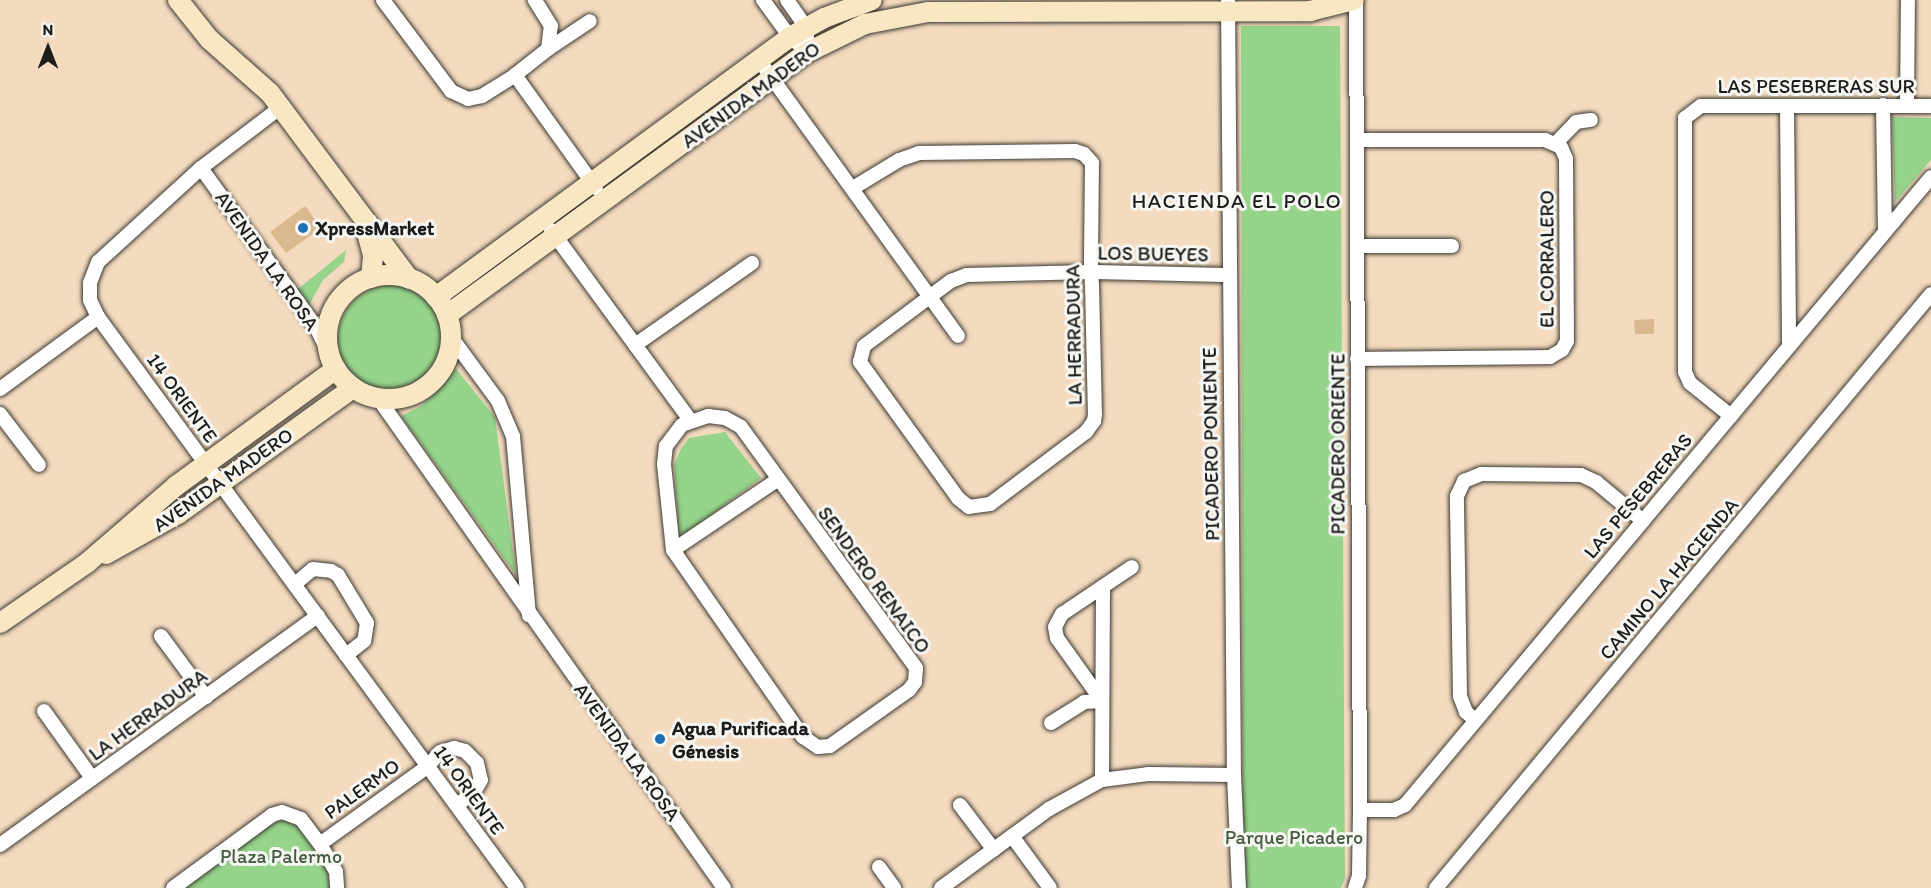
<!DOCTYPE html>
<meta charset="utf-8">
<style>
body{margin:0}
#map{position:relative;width:1931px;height:888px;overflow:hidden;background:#f4dbbf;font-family:Itim,sans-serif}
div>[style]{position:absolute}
.green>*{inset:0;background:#95d48a}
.round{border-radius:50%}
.building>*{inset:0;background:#dbb98f}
.roads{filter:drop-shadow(0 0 2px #3c3934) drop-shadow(0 0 2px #3c3934)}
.street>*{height:14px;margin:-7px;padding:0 7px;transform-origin:7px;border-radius:7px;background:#fff}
.secondary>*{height:20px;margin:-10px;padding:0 10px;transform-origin:10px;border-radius:10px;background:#f9e7c3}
.secondary>.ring{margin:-10px;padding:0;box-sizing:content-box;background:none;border:20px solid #f9e7c3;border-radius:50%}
.dots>*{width:16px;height:16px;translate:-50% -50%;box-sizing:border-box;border:3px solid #f6f6f2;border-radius:50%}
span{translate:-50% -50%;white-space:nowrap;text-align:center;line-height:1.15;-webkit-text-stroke:6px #f6f6f2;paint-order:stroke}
.street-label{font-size:20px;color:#1c1c1c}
.poi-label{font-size:20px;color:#1c1c1c;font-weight:700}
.left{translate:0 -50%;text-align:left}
.park-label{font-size:20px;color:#465c42}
.neighbourhood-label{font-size:21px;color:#1c1c1c;letter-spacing:1.5px}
.north{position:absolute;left:18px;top:18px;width:60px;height:60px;-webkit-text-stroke:4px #f6f6f2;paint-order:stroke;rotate:0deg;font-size:16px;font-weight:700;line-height:24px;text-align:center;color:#1c1c1c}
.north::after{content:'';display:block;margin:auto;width:21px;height:27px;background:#1c1c1c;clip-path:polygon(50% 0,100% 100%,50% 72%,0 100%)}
</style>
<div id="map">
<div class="green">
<i style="clip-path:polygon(1241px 26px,1340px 26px,1345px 878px,1341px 888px,1246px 888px,1243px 878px)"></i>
<i style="clip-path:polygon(1892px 117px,1931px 118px,1931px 160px,1895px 202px)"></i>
<i style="clip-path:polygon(346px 250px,344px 262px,323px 280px,309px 305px,298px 289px)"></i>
<i class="round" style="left:338px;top:285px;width:108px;height:108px"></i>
<i style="clip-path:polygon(456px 369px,495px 417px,516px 575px,401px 416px,421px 406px)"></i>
<i style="clip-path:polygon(725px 432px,761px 478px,684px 535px,679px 531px,674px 465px,681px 449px,689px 438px)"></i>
<i style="clip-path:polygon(286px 819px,296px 824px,314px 848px,328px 870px,330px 888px,185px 888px,277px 820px)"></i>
</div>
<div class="building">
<i style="clip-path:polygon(305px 206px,321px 228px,286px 253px,270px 232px)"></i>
<i style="clip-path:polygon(1654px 319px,1654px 334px,1635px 334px,1634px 320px)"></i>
</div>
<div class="roads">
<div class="street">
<i style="left:383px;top:0;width:114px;rotate:53.2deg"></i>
<i style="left:451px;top:91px;width:19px;rotate:25deg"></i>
<i style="left:468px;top:99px;width:14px;rotate:-12deg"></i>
<i style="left:482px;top:96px;width:39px;rotate:-32deg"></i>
<i style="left:515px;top:75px;width:42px;rotate:-38.2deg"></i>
<i style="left:548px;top:49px;width:23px;rotate:-83deg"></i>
<i style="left:551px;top:26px;width:31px;rotate:-122deg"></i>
<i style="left:763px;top:0;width:46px;rotate:53.9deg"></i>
<i style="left:790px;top:37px;width:23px;rotate:40deg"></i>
<i style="left:787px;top:0;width:33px;rotate:55deg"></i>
<i style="left:806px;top:27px;width:25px;rotate:85deg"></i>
<i style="left:1228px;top:0;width:775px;rotate:89.56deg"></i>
<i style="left:1234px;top:775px;width:113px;rotate:87.5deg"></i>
<i style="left:548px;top:49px;width:50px;rotate:-33.7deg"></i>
<i style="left:759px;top:60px;width:340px;rotate:54.2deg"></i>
<i style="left:515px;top:75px;width:139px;rotate:54.4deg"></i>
<i style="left:1883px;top:105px;width:127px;rotate:89.1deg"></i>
<i style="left:1787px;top:106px;width:240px;rotate:89.5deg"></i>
<i style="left:1907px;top:106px;width:106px;rotate:-89.5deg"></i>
<i style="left:281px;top:107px;width:101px;rotate:142.7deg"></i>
<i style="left:201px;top:168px;width:139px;rotate:137.6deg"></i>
<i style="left:98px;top:262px;width:22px;rotate:111deg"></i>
<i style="left:90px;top:283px;width:17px;rotate:90deg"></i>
<i style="left:90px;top:300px;width:19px;rotate:65deg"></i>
<i style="left:98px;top:317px;width:708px;rotate:53.73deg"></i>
<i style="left:1357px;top:140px;width:188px"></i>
<i style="left:1545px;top:140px;width:17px;rotate:24deg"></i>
<i style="left:1561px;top:147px;width:13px;rotate:67deg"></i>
<i style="left:1566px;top:159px;width:182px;rotate:89.7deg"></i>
<i style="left:1567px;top:341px;width:10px;rotate:119deg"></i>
<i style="left:1562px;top:350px;width:14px;rotate:150deg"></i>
<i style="left:1550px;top:357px;width:193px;rotate:179.4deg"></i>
<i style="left:1556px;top:143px;width:29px;rotate:-46deg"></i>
<i style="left:1576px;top:122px;width:15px;rotate:-8deg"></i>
<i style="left:201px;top:168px;width:196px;rotate:54.1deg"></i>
<i style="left:316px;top:327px;width:30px;rotate:64deg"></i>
<i style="left:853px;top:188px;width:54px;rotate:-31.3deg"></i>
<i style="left:899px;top:160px;width:21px;rotate:-19deg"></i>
<i style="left:919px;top:153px;width:156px;rotate:-0.7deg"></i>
<i style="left:1075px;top:151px;width:9px;rotate:18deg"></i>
<i style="left:1084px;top:154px;width:12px;rotate:48deg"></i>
<i style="left:1092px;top:163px;width:98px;rotate:90.6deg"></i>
<i style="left:1091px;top:261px;width:11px;rotate:90deg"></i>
<i style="left:1091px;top:272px;width:13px;rotate:86deg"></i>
<i style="left:1092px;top:285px;width:129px;rotate:88.7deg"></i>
<i style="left:1095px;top:414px;width:7px;rotate:98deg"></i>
<i style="left:1094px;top:421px;width:14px;rotate:126deg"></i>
<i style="left:1086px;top:432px;width:120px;rotate:143.1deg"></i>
<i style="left:990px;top:504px;width:21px;rotate:172deg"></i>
<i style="left:969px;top:507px;width:14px;rotate:-141deg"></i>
<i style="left:958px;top:498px;width:168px;rotate:-125.8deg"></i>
<i style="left:860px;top:362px;width:16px;rotate:-76deg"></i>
<i style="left:864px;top:346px;width:109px;rotate:-36.8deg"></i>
<i style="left:951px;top:281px;width:17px;rotate:-21deg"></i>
<i style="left:967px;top:275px;width:124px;rotate:-1.4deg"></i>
<i style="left:1091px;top:272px;width:137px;rotate:1.3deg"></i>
<i style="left:551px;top:230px;width:235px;rotate:53.8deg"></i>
<i style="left:1357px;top:246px;width:95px"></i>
<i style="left:451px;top:337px;width:79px;rotate:53.7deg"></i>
<i style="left:498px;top:401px;width:38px;rotate:67deg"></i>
<i style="left:513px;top:436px;width:180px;rotate:84.9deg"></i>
<i style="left:635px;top:345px;width:143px;rotate:-35deg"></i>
<i style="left:0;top:389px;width:122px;rotate:-36.3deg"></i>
<i style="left:378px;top:398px;width:600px;rotate:54.77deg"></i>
<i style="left:0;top:414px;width:64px;rotate:52.6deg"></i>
<i style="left:708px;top:416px;width:17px;rotate:7deg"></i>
<i style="left:725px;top:418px;width:18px;rotate:29deg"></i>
<i style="left:741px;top:427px;width:298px;rotate:54deg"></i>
<i style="left:916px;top:668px;width:14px;rotate:94deg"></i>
<i style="left:915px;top:682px;width:10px;rotate:127deg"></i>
<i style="left:909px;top:690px;width:97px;rotate:144.7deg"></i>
<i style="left:830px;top:746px;width:12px;rotate:175deg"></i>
<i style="left:818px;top:747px;width:18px;rotate:-146deg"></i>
<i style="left:803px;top:737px;width:228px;rotate:-124.8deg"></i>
<i style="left:673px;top:550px;width:86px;rotate:-96deg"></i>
<i style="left:664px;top:464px;width:18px;rotate:-84deg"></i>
<i style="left:666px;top:446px;width:26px;rotate:-53deg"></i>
<i style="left:682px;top:425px;width:28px;rotate:-19deg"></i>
<i style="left:1731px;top:416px;width:53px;rotate:-141.2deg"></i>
<i style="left:1690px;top:383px;width:12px;rotate:-114deg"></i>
<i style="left:1685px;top:372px;width:254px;rotate:-90deg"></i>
<i style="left:1685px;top:118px;width:20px;rotate:-37deg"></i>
<i style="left:1701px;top:106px;width:230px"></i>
<i style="left:673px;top:550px;width:125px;rotate:-33.9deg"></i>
<i style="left:295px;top:584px;width:23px;rotate:-40deg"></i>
<i style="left:313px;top:569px;width:18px;rotate:6deg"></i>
<i style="left:331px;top:571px;width:8px;rotate:30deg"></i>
<i style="left:338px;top:575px;width:56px;rotate:58.9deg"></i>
<i style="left:367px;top:623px;width:18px;rotate:99deg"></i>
<i style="left:364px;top:641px;width:23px;rotate:142deg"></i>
<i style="left:161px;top:636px;width:76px;rotate:53.6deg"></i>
<i style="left:1102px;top:701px;width:77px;rotate:-125.5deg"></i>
<i style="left:1057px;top:638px;width:11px;rotate:-100deg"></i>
<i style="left:1055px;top:627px;width:15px;rotate:-62deg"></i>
<i style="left:1062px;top:614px;width:84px;rotate:-33.9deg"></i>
<i style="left:44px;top:711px;width:82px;rotate:54.4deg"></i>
<i style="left:1474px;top:719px;width:11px;rotate:-139deg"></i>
<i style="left:1466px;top:712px;width:17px;rotate:-111deg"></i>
<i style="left:1460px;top:696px;width:200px;rotate:-90.9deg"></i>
<i style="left:1457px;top:496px;width:17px;rotate:-65deg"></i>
<i style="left:1464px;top:481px;width:18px;rotate:-22deg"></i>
<i style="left:1481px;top:474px;width:100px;rotate:0.6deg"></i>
<i style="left:1581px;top:475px;width:17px;rotate:25deg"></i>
<i style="left:1596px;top:482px;width:61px;rotate:39.7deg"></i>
<i style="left:1051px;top:723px;width:39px;rotate:-32deg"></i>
<i style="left:1084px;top:702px;width:18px;rotate:-3deg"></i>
<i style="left:1102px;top:780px;width:193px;rotate:-89.7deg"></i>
<i style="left:960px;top:805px;width:56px;rotate:52.9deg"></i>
<i style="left:1360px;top:810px;width:34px"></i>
<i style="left:1394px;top:810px;width:12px;rotate:-24deg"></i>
<i style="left:1405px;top:805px;width:819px;rotate:-50.05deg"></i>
<i style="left:1012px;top:836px;width:64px;rotate:53.8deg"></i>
<i style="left:320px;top:844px;width:133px;rotate:-35.8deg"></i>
<i style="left:428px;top:766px;width:18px;rotate:-49deg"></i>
<i style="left:440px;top:752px;width:15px;rotate:-16deg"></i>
<i style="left:454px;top:748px;width:11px;rotate:15deg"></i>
<i style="left:465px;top:751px;width:17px;rotate:45deg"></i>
<i style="left:477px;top:763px;width:17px;rotate:77deg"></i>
<i style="left:481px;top:780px;width:16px;rotate:120deg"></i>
<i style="left:473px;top:794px;width:20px;rotate:147deg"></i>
<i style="left:0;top:845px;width:392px;rotate:-35.8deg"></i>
<i style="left:879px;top:867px;width:26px;rotate:54deg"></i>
<i style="left:173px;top:888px;width:123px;rotate:-36.4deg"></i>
<i style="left:272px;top:815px;width:10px;rotate:-17deg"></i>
<i style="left:282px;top:812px;width:20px;rotate:20deg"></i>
<i style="left:301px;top:819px;width:31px;rotate:53deg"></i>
<i style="left:320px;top:844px;width:32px;rotate:60deg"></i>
<i style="left:336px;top:872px;width:16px;rotate:86deg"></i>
<i style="left:941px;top:888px;width:134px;rotate:-36.2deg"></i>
<i style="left:1049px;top:809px;width:60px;rotate:-28.7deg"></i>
<i style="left:1102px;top:780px;width:46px;rotate:-7.4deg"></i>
<i style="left:1148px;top:774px;width:86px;rotate:0.7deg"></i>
<i style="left:1355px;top:888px;width:13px;rotate:-72deg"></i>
<i style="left:1359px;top:876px;width:66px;rotate:-89.1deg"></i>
<i style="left:1360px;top:810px;width:810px;rotate:-90.28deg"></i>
<i style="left:1436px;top:888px;width:773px;rotate:-50.19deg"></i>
</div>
<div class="secondary">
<i style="left:178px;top:0;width:50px;rotate:51.5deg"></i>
<i style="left:209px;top:39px;width:81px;rotate:41.5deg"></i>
<i style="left:270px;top:93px;width:232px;rotate:53.2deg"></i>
<i style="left:366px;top:229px;width:28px;rotate:75deg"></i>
<i style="left:373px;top:256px;width:22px;rotate:95deg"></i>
<i class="ring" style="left:327px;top:275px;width:104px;height:104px"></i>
<i style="left:436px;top:297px;width:439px;rotate:-36.3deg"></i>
<i style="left:790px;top:37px;width:39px;rotate:-29deg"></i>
<i style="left:824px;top:18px;width:51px;rotate:-20.6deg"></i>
<i style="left:447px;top:315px;width:447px;rotate:-36.1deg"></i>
<i style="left:808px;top:52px;width:64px;rotate:-26.2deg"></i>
<i style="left:865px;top:24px;width:64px;rotate:-10.8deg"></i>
<i style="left:928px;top:12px;width:382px;rotate:-0.1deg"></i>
<i style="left:1310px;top:11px;width:45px;rotate:-14deg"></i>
<i style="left:106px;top:554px;width:82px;rotate:-29.1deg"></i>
<i style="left:178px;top:514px;width:216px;rotate:-35.8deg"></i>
<i style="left:0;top:623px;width:106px;rotate:-34.6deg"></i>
<i style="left:87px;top:563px;width:118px;rotate:-40.9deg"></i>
<i style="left:176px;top:486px;width:198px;rotate:-36.2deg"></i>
</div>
</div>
<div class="dots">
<i style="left:303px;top:228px;background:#1f6fb2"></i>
<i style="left:660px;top:739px;background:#1f6fb2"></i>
</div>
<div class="street-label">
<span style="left:1816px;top:86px">LAS PESEBRERAS SUR</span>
<span style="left:751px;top:95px;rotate:-36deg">AVENIDA MADERO</span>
<span style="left:1153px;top:254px;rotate:1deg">LOS BUEYES</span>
<span style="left:1547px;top:259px;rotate:-90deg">EL CORRALERO</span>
<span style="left:267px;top:261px;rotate:55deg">AVENIDA LA ROSA</span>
<span style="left:1074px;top:335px;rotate:-91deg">LA HERRADURA</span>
<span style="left:182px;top:398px;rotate:54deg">14 ORIENTE</span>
<span style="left:1211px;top:444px;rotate:-91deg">PICADERO PONIENTE</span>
<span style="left:1338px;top:444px;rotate:-90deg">PICADERO ORIENTE</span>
<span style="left:223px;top:480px;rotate:-35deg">AVENIDA MADERO</span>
<span style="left:1638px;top:496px;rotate:-50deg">LAS PESEBRERAS</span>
<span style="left:1669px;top:579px;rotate:-50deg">CAMINO LA HACIENDA</span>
<span style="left:874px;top:580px;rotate:54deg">SENDERO RENAICO</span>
<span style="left:148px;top:715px;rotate:-36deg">LA HERRADURA</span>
<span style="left:627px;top:752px;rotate:54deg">AVENIDA LA ROSA</span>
<span style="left:362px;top:789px;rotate:-36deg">PALERMO</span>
<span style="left:469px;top:790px;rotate:54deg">14 ORIENTE</span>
</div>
<div class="poi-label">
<span class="left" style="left:315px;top:228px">XpressMarket</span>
<span class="left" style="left:672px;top:740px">Agua Purificada<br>Génesis</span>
</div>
<div class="park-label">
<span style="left:1294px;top:837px">Parque Picadero</span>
<span style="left:281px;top:856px">Plaza Palermo</span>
</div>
<div class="neighbourhood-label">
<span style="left:1237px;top:201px">HACIENDA EL POLO</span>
</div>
<div class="north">N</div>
</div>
